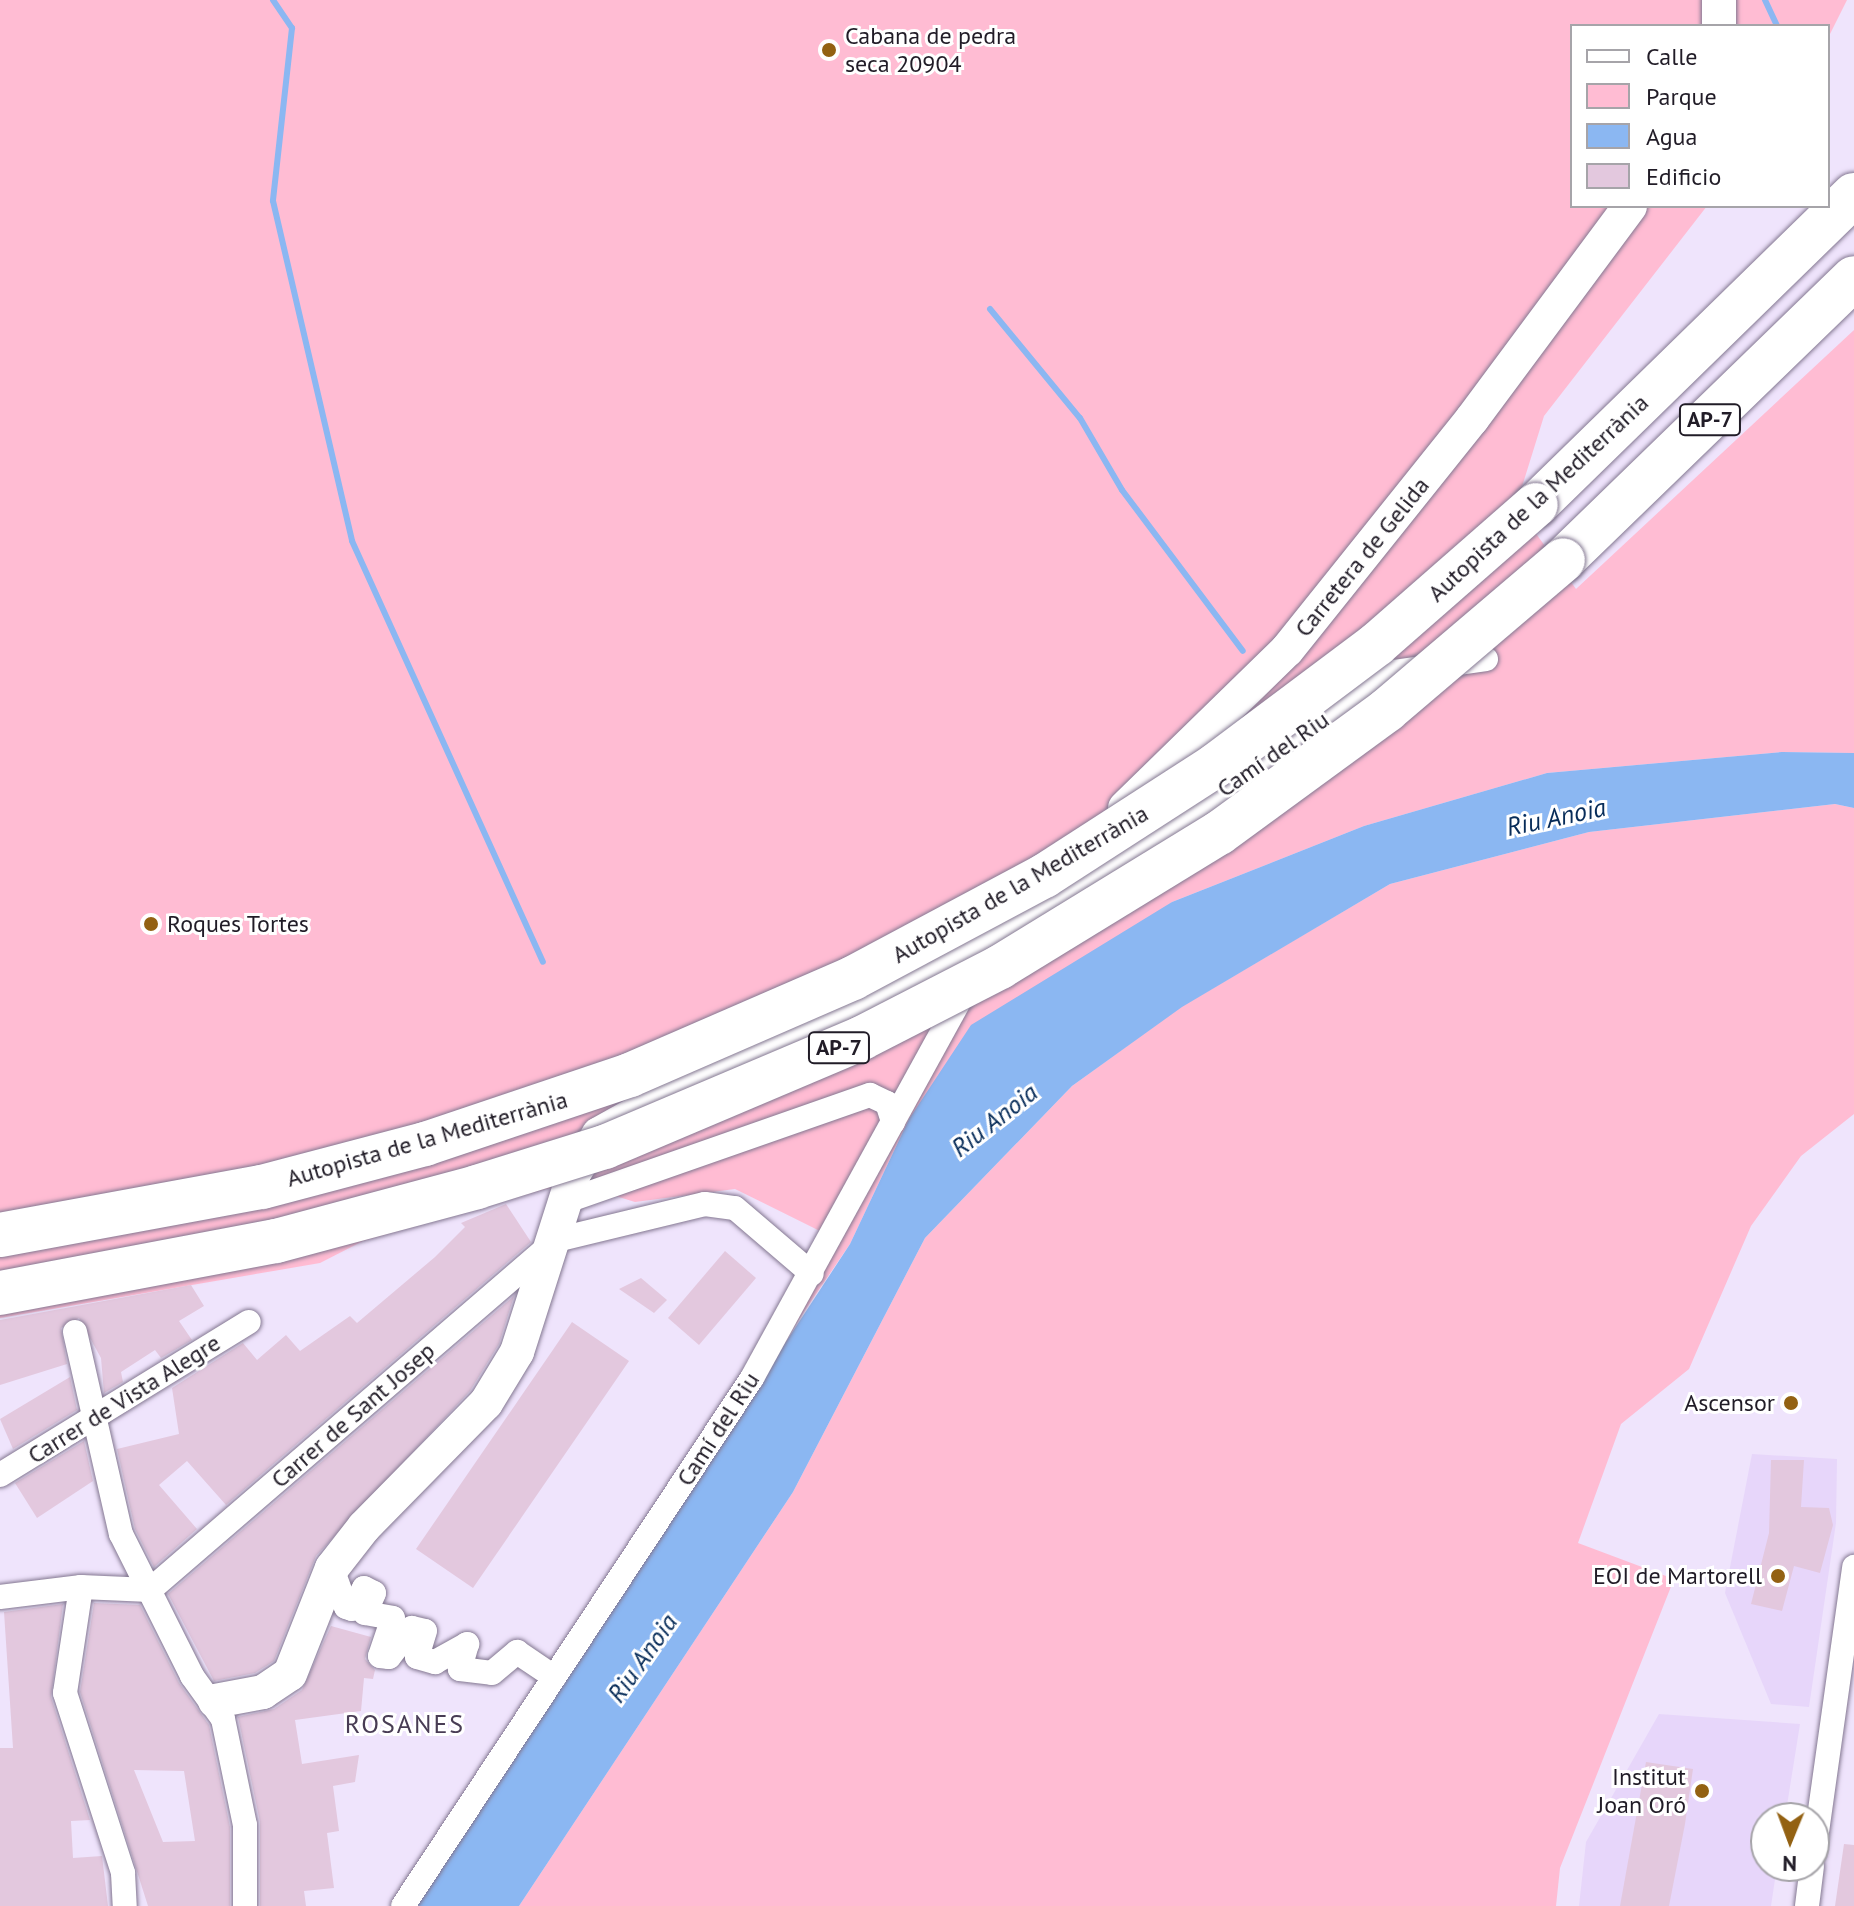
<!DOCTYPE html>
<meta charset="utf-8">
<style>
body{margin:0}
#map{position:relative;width:1854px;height:1906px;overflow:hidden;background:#efe4fc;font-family:"PT Sans",sans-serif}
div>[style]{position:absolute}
.built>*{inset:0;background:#e7d6fa}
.green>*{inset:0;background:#ffbcd3}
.water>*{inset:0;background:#8bb7f2}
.stream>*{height:6px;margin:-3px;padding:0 3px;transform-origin:3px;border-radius:3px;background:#8bb7f2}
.building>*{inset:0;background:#e3c8de}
.roads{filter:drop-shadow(0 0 2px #837791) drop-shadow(0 0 2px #837791)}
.street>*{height:24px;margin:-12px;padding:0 12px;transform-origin:12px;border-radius:12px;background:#fff}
.secondary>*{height:34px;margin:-17px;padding:0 17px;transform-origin:17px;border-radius:17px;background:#fff}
.secondary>.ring{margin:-17px;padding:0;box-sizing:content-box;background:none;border:34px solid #fff;border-radius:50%}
.highway>*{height:44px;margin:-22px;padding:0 22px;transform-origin:22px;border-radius:22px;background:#fff}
.bridges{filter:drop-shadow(0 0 2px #837791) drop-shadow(0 0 2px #837791)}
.highway-bridge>*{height:44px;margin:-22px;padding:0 22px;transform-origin:22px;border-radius:22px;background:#fff}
.dots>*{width:22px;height:22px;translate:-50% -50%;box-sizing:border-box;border:4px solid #fff;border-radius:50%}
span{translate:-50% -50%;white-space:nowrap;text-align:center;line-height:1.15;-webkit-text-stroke:6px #fff;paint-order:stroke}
.shield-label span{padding:2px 6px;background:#fff;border:2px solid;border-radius:6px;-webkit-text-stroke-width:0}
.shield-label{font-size:22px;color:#211c27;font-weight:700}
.poi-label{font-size:24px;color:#211c27}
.left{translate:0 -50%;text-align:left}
.right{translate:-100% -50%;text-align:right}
.street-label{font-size:24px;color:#211c27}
.water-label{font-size:26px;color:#072c59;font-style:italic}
.neighbourhood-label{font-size:26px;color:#483c54;letter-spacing:2px}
.legend{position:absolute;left:1570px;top:24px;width:260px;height:184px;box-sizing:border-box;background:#fff;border:2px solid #a6a4a9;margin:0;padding:10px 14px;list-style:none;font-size:24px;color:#211c27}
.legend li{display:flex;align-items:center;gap:16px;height:40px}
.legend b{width:40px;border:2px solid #a6a4a9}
.north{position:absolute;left:1750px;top:1802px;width:80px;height:80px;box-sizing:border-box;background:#fff;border:2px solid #a6a4a9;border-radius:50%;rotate:181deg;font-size:22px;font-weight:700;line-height:32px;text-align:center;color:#211c27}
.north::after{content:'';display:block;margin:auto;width:28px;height:36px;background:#936112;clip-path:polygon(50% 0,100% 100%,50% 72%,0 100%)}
</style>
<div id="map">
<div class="built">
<i style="clip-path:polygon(1752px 1454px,1837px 1459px,1836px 1523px,1809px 1707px,1771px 1704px,1725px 1593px)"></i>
<i style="clip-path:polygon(1659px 1714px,1800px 1724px,1785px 1818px,1766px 1818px,1766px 1866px,1777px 1866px,1771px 1906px,1579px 1906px,1586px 1842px)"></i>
</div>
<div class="green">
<i style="clip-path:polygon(0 0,1847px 0,1828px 38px,1828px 26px,1572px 26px,1572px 206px,1707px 206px,1544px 416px,1516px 506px,1576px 589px,1854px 330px,1854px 753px,1782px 752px,1547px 773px,1364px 826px,1172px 902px,909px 1119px,850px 1244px,763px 1372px,836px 1239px,735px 1189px,635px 1202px,577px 1184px,546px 1189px,363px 1241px,320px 1263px,0 1318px)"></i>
<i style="clip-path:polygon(1835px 804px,1854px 808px,1854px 1114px,1801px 1156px,1751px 1226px,1689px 1369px,1621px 1424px,1578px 1543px,1674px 1579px,1560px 1868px,1556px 1906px,519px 1906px,793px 1492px,925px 1238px,1072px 1086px,1181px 1007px,1390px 884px,1589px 832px)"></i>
</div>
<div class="water">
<i style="clip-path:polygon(1782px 752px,1854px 753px,1854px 808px,1835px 804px,1589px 832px,1390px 884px,1182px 1007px,1072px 1086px,925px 1238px,793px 1492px,519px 1906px,417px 1906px,850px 1244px,909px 1119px,971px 1025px,1172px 902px,1364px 826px,1547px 773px)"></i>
</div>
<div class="stream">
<i style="left:273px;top:0;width:34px;rotate:56deg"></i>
<i style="left:292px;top:28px;width:174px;rotate:96.3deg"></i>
<i style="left:273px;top:201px;width:349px;rotate:76.9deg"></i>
<i style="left:352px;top:541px;width:462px;rotate:65.6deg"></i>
<i style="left:1765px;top:0;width:29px;rotate:65deg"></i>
<i style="left:990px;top:309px;width:141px;rotate:50.5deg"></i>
<i style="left:1080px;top:418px;width:83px;rotate:59.7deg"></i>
<i style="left:1122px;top:490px;width:201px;rotate:53.1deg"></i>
</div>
<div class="building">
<i style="clip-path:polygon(506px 1204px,531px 1242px,226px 1505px,187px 1461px,159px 1485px,197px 1529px,154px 1567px,135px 1529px,117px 1449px,179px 1434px,172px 1388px,243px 1343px,257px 1360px,286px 1335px,300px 1351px,350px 1316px,357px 1323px,435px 1257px,465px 1227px,461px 1223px)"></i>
<i style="clip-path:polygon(725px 1251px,756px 1278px,699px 1345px,668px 1318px)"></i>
<i style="clip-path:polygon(641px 1278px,667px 1300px,654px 1313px,619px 1289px)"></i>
<i style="clip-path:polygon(191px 1285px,204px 1306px,179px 1321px,192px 1340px,161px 1358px,155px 1350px,121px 1372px,123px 1382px,104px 1393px,101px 1358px,79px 1318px,61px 1328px,67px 1364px,0 1385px,0 1320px)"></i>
<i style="clip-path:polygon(514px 1296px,499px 1344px,470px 1391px,316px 1556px,274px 1661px,255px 1673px,214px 1681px,168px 1594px)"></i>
<i style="clip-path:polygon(572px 1322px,629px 1361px,473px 1588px,416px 1549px)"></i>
<i style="clip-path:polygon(70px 1377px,77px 1410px,13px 1449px,0 1419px)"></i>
<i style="clip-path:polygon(84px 1441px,93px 1481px,37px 1518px,15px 1483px)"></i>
<i style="clip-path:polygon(1771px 1460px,1804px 1460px,1801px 1507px,1829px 1508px,1833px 1525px,1820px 1573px,1794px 1566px,1782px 1611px,1751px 1604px,1769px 1533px)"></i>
<i style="clip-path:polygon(evenodd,94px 1603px,140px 1605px,179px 1683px,209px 1725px,230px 1827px,230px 1906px,148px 1906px,80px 1692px,94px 1603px,134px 1770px,184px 1771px,195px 1841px,163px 1842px,134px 1770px)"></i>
<i style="clip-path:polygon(63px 1604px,51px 1697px,90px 1820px,71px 1821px,73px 1858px,102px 1856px,108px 1906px,0 1906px,0 1748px,13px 1748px,4px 1612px)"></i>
<i style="clip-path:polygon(331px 1626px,371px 1637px,365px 1659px,375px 1670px,373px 1679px,364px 1678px,361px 1711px,295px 1720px,302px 1764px,359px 1755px,355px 1782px,333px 1786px,339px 1831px,327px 1833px,334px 1888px,304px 1891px,306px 1906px,260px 1906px,260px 1822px,238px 1717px,274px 1709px,302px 1690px)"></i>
<i style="clip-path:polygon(1646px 1762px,1693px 1769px,1685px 1824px,1669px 1906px,1620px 1906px)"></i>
<i style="clip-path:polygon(1844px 1844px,1854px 1845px,1854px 1906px,1835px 1906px)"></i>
</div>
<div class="roads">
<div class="street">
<i style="left:1077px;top:892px;width:380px;rotate:-35.2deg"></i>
<i style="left:1387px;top:673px;width:100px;rotate:-8deg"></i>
<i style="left:567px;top:1201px;width:321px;rotate:-19.3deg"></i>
<i style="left:870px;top:1095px;width:19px;rotate:25deg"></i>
<i style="left:887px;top:1103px;width:20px;rotate:72deg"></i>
<i style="left:75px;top:1332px;width:207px;rotate:77.2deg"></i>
<i style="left:121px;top:1534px;width:159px;rotate:63.4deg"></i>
<i style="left:192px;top:1676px;width:53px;rotate:54.2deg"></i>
<i style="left:223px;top:1719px;width:108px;rotate:78.3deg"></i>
<i style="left:245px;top:1825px;width:81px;rotate:90deg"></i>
<i style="left:0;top:1475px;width:292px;rotate:-31.6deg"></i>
<i style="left:332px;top:1568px;width:41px;rotate:70.3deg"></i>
<i style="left:346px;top:1607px;width:6px;rotate:18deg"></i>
<i style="left:352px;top:1609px;width:24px;rotate:-60deg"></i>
<i style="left:364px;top:1588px;width:11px;rotate:27deg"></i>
<i style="left:374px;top:1593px;width:22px;rotate:114deg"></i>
<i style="left:365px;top:1613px;width:28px;rotate:10deg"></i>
<i style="left:393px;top:1618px;width:40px;rotate:108.9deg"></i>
<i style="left:380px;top:1656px;width:9px;rotate:6deg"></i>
<i style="left:389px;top:1657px;width:37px;rotate:-52deg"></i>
<i style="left:412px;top:1628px;width:13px;rotate:13deg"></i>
<i style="left:425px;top:1631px;width:27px;rotate:107deg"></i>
<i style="left:417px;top:1657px;width:19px;rotate:16deg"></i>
<i style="left:435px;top:1662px;width:37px;rotate:-29deg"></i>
<i style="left:467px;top:1644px;width:26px;rotate:106deg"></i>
<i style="left:460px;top:1669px;width:32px;rotate:7deg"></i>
<i style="left:492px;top:1673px;width:33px;rotate:-40deg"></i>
<i style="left:517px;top:1652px;width:45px;rotate:34deg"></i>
<i style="left:81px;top:1587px;width:107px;rotate:98.6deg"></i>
<i style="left:65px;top:1693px;width:189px;rotate:72.1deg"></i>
<i style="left:123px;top:1873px;width:33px;rotate:87deg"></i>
<i style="left:150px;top:1590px;width:536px;rotate:-40.76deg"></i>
<i style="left:556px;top:1240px;width:153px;rotate:-13.6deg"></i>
<i style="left:705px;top:1204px;width:30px;rotate:8deg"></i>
<i style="left:735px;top:1208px;width:101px;rotate:40.6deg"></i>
<i style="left:0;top:1597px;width:82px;rotate:-7deg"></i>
<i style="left:81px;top:1587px;width:69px;rotate:2.5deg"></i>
<i style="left:1814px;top:1853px;width:289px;rotate:-82deg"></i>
<i style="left:403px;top:1906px;width:633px;rotate:-56.54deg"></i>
<i style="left:752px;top:1378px;width:444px;rotate:-61.2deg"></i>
<i style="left:1807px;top:1906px;width:40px;rotate:-82.9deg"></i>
</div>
<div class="secondary">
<i style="left:1719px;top:0;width:26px;rotate:90deg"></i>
<i style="left:1125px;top:808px;width:226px;rotate:-44.3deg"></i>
<i style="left:1287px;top:650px;width:296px;rotate:-51.3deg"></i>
<i style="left:1472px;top:419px;width:265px;rotate:-53.4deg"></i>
<i class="ring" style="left:1043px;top:876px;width:0;height:0"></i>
<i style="left:215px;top:1701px;width:49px;rotate:-10.6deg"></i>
<i style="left:263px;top:1692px;width:32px;rotate:-34deg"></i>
<i style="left:290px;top:1674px;width:114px;rotate:-68.4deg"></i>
<i style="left:332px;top:1568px;width:52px;rotate:-52deg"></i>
<i style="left:364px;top:1527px;width:174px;rotate:-45.5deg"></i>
<i style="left:486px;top:1403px;width:60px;rotate:-58.7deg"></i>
<i style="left:517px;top:1352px;width:188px;rotate:-72.3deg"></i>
<i style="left:574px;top:1173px;width:46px;rotate:-57.3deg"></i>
<i style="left:599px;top:1134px;width:96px;rotate:-29.2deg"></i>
<i style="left:683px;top:1087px;width:178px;rotate:-24.3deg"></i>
<i style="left:845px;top:1014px;width:231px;rotate:-29.6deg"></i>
</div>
<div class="highway">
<i style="left:1536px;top:505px;width:444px;rotate:-44.3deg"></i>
<i style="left:1563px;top:560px;width:405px;rotate:-44.1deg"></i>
</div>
</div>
<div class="bridges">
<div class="highway-bridge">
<i style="left:0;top:1235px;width:266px;rotate:-10.4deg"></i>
<i style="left:262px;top:1187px;width:169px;rotate:-14.8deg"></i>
<i style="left:425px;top:1144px;width:216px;rotate:-18.6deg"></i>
<i style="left:630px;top:1075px;width:243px;rotate:-23.5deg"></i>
<i style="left:853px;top:978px;width:217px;rotate:-28.1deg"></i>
<i style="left:1044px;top:876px;width:205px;rotate:-32.8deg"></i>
<i style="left:1216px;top:765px;width:201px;rotate:-36.9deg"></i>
<i style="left:1377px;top:644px;width:211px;rotate:-41.2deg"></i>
<i style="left:0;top:1293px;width:281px;rotate:-10.7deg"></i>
<i style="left:276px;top:1241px;width:208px;rotate:-15deg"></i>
<i style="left:477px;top:1187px;width:134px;rotate:-17.4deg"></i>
<i style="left:605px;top:1147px;width:279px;rotate:-23deg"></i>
<i style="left:862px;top:1038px;width:155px;rotate:-27.2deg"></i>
<i style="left:1000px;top:967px;width:257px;rotate:-31.5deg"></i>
<i style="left:1219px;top:833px;width:208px;rotate:-36.2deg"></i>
<i style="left:1387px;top:710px;width:231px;rotate:-40.4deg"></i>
</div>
</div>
<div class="dots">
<i style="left:829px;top:50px;background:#936112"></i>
<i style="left:151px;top:924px;background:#936112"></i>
<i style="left:1791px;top:1403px;background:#936112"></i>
<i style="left:1778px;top:1576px;background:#936112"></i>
<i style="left:1702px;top:1791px;background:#936112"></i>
</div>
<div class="shield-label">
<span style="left:1710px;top:420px">AP-7</span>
<span style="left:839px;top:1048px">AP-7</span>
</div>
<div class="poi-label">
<span class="left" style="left:845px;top:50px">Cabana de pedra<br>seca 20904</span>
<span class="left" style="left:167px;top:924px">Roques Tortes</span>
<span class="right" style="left:1775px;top:1403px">Ascensor</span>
<span class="right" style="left:1762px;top:1576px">EOI de Martorell</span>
<span class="right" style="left:1686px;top:1791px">Institut<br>Joan Oró</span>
</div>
<div class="street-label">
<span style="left:1538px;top:498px;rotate:-43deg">Autopista de la Mediterrània</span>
<span style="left:1362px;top:557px;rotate:-51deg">Carretera de Gelida</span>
<span style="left:1273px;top:754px;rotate:-35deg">Camí del Riu</span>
<span style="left:1020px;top:884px;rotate:-30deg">Autopista de la Mediterrània</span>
<span style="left:427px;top:1139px;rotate:-16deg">Autopista de la Mediterrània</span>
<span style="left:124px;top:1399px;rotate:-32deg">Carrer de Vista Alegre</span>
<span style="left:353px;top:1415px;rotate:-41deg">Carrer de Sant Josep</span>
<span style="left:718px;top:1429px;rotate:-57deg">Camí del Riu</span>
</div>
<div class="water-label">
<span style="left:1556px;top:817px;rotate:-12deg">Riu Anoia</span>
<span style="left:994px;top:1120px;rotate:-38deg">Riu Anoia</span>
<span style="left:642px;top:1658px;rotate:-55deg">Riu Anoia</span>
</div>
<div class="neighbourhood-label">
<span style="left:405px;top:1724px">ROSANES</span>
</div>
<ul class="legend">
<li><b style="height:10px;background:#fff"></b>Calle</li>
<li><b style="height:22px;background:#ffbcd3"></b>Parque</li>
<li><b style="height:22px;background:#8bb7f2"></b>Agua</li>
<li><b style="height:22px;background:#e3c8de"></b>Edificio</li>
</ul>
<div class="north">N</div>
</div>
